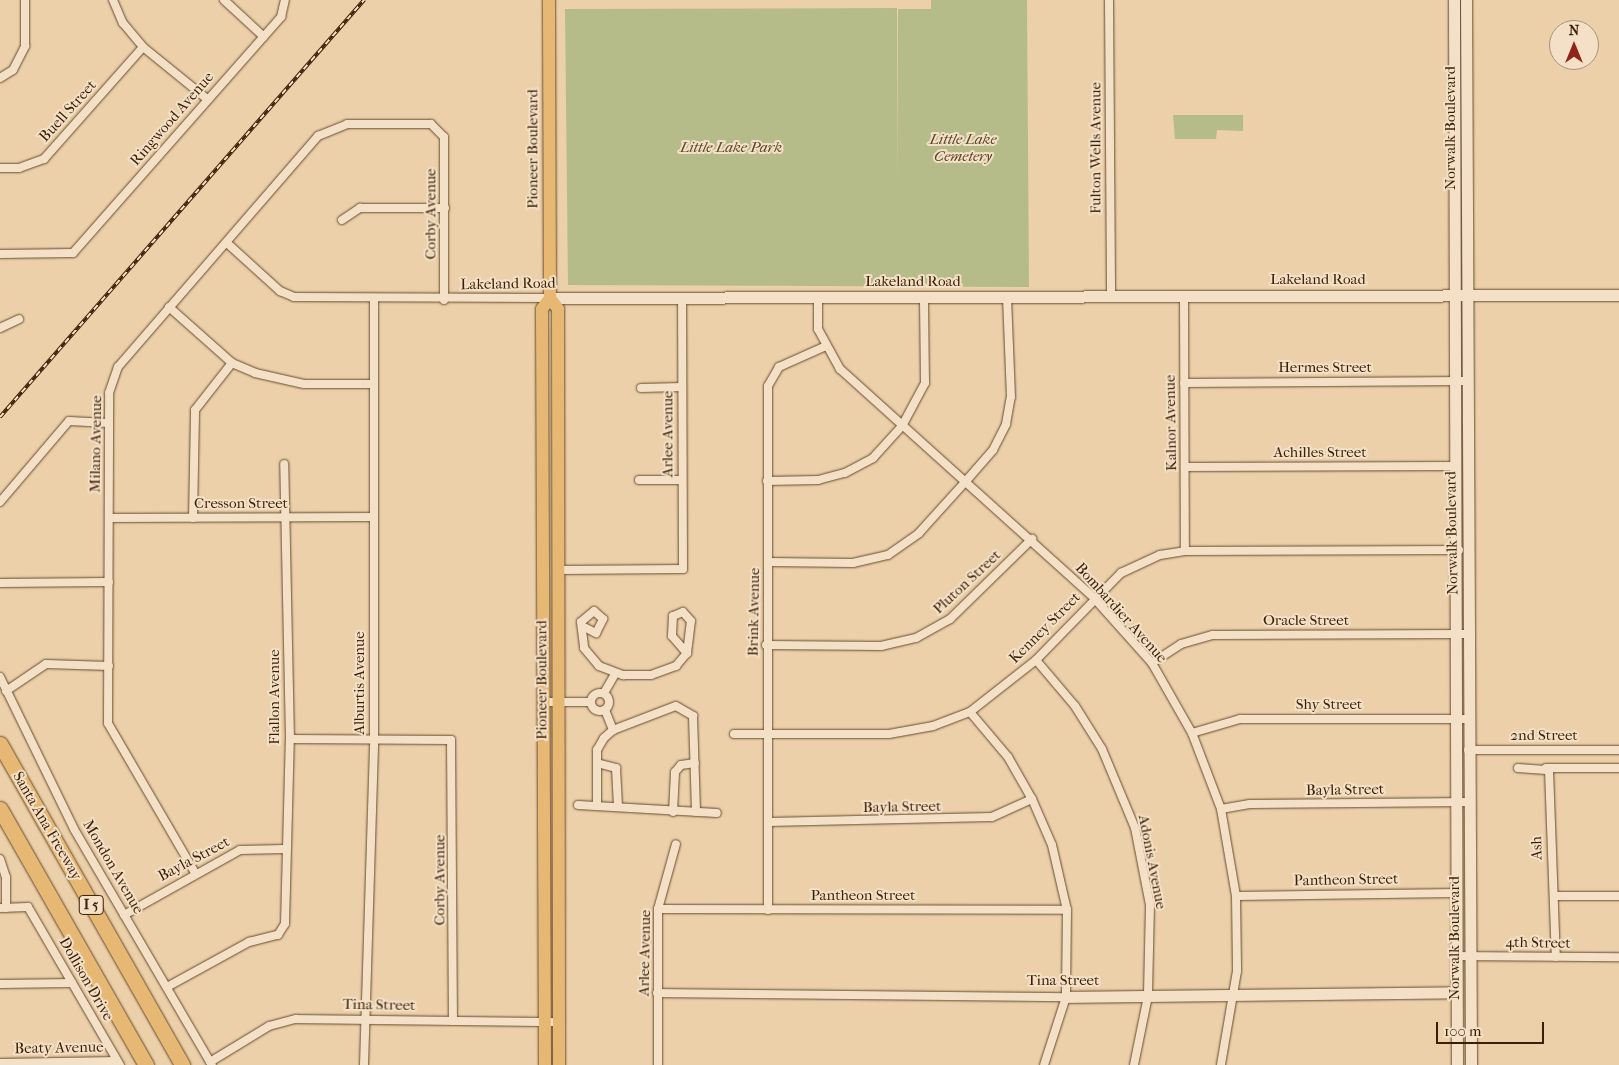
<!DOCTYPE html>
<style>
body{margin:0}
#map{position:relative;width:1619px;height:1065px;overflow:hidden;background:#ecd0a9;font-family:"IM FELL French Canon",serif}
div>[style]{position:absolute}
.green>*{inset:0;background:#b5bc8a}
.roads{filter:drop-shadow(0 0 1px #674b2c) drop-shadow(0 0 1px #674b2c)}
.street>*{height:8px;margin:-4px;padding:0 4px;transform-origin:4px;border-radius:4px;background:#f3e0c7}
.street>.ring{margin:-4px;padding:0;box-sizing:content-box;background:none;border:8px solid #f3e0c7;border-radius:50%}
.secondary>*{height:11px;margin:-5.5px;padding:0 5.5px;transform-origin:5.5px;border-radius:5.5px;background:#f3e0c7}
.primary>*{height:12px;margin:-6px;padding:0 6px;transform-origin:6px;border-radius:6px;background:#e6b874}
.highway>*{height:15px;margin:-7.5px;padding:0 7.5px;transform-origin:7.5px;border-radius:7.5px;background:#e6b874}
.rail>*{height:4px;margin-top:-2px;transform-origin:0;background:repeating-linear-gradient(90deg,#f3e0c7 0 5.5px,#3b1f03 0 11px);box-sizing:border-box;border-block:1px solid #3b1f03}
span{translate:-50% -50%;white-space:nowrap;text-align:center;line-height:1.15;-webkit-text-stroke:4px #f3e0c7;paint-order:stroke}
.shield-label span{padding:1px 4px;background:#f3e0c7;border:1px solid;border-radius:4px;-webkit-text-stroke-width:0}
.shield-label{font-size:14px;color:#3b1f03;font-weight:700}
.street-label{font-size:15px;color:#3b1f03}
.park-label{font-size:15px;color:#5a4625;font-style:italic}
.north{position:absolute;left:1549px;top:20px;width:50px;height:50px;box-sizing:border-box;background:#f3e0c7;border:1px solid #a99379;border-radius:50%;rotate:0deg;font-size:14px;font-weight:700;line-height:20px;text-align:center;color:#3b1f03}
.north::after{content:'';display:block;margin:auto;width:18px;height:22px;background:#8f2418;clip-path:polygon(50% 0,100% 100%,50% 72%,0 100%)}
.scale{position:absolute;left:1436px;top:1022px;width:108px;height:22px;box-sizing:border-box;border:2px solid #3b1f03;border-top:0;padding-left:6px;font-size:15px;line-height:18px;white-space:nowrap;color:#3b1f03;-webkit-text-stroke:4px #f3e0c7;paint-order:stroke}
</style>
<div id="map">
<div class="green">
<i style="clip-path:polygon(931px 0,1027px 0,1029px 287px,568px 285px,565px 9px,897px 8px,897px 183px,898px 9px,931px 9px)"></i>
<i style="clip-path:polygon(1173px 115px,1243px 115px,1243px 131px,1217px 130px,1216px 139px,1175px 139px)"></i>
</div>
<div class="roads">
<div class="street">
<i style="left:113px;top:0;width:25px;rotate:67deg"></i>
<i style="left:123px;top:23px;width:31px;rotate:50deg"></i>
<i style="left:143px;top:47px;width:82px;rotate:39.1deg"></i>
<i style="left:224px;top:0;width:54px;rotate:42.8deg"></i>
<i style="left:1109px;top:0;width:295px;rotate:89.6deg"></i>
<i style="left:0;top:78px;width:15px;rotate:-32deg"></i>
<i style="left:13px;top:70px;width:27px;rotate:-63deg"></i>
<i style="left:25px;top:46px;width:46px;rotate:-90deg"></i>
<i style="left:0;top:168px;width:19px"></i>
<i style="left:19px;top:168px;width:27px;rotate:-20deg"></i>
<i style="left:44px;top:159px;width:149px;rotate:-48.5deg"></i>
<i style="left:342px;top:220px;width:22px;rotate:-34deg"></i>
<i style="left:360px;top:208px;width:85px"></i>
<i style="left:227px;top:243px;width:72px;rotate:42.2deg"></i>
<i style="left:280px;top:291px;width:15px;rotate:23deg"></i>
<i style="left:294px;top:297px;width:256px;rotate:0.2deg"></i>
<i style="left:0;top:254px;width:73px;rotate:-0.8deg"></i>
<i style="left:73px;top:253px;width:315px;rotate:-48.6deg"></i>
<i style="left:281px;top:17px;width:17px;rotate:-77deg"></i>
<i style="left:1184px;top:296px;width:255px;rotate:89.8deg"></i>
<i style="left:818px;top:297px;width:32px;rotate:90deg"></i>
<i style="left:818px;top:329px;width:46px;rotate:61.2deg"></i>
<i style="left:840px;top:369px;width:342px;rotate:42deg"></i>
<i style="left:1094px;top:598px;width:87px;rotate:48.3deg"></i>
<i style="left:1152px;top:663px;width:81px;rotate:60.3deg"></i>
<i style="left:1192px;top:733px;width:81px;rotate:69.1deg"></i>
<i style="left:1221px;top:809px;width:88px;rotate:80.2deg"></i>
<i style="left:1236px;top:896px;width:75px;rotate:89.2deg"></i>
<i style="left:1237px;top:971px;width:95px;rotate:99.7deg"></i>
<i style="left:169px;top:307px;width:84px;rotate:41.6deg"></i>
<i style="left:232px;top:363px;width:25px;rotate:23deg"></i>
<i style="left:255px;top:373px;width:50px;rotate:12.7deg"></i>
<i style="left:304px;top:384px;width:70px"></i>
<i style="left:0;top:328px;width:21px;rotate:-25deg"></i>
<i style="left:1184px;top:383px;width:282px;rotate:-0.4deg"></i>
<i style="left:641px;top:388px;width:41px;rotate:-1.4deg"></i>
<i style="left:1185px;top:467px;width:269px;rotate:-0.2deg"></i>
<i style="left:639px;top:480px;width:43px"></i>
<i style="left:767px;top:481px;width:51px;rotate:-1.1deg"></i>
<i style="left:818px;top:480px;width:28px;rotate:-15deg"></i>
<i style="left:845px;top:473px;width:32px;rotate:-28deg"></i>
<i style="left:873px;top:458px;width:43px;rotate:-47.8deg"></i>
<i style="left:902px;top:426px;width:49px;rotate:-61.9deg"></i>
<i style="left:925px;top:383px;width:86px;rotate:-90.7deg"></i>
<i style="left:0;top:502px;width:106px;rotate:-49.6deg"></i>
<i style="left:69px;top:421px;width:40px;rotate:2.9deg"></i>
<i style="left:109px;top:518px;width:265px;rotate:-0.2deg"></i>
<i style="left:193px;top:518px;width:108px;rotate:-88.9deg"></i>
<i style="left:195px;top:410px;width:60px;rotate:-51.8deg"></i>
<i style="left:768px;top:562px;width:85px;rotate:0.7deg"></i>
<i style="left:853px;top:563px;width:36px;rotate:-13deg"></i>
<i style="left:888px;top:555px;width:38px;rotate:-35deg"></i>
<i style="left:919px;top:533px;width:70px;rotate:-47.9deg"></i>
<i style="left:966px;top:481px;width:41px;rotate:-48.9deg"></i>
<i style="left:993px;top:450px;width:29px;rotate:-63deg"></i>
<i style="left:1006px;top:424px;width:27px;rotate:-80deg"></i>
<i style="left:1011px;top:397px;width:100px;rotate:-92.3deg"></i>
<i style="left:559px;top:570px;width:124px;rotate:-0.5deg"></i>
<i style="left:683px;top:569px;width:271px;rotate:-90.2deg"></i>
<i style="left:0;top:583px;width:109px;rotate:-0.5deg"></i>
<i style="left:582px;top:626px;width:16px;rotate:27deg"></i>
<i style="left:596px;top:633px;width:16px;rotate:-63deg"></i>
<i style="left:603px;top:619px;width:12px;rotate:-138deg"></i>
<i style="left:594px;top:611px;width:17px;rotate:140deg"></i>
<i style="left:581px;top:622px;width:26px;rotate:83deg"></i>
<i style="left:584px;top:648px;width:23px;rotate:50deg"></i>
<i style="left:599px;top:666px;width:26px;rotate:21deg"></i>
<i style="left:623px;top:675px;width:28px"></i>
<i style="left:651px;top:675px;width:27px;rotate:-20deg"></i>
<i style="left:676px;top:666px;width:17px;rotate:-50deg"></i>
<i style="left:687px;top:653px;width:32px;rotate:-83deg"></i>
<i style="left:691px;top:621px;width:12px;rotate:-132deg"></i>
<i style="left:683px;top:612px;width:11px;rotate:158deg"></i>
<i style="left:673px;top:616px;width:20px;rotate:93deg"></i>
<i style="left:672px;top:636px;width:23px;rotate:49deg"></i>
<i style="left:766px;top:645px;width:115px;rotate:0.5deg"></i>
<i style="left:881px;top:646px;width:36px;rotate:-13deg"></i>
<i style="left:916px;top:638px;width:39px;rotate:-29deg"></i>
<i style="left:950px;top:619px;width:115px;rotate:-44.3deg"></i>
<i style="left:1036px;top:660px;width:60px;rotate:49.7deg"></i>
<i style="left:1075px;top:706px;width:51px;rotate:57.9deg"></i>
<i style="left:1102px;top:749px;width:86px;rotate:67.3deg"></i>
<i style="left:1135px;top:828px;width:78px;rotate:79deg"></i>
<i style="left:1150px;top:905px;width:91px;rotate:91.3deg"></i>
<i style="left:1148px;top:996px;width:70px;rotate:101.5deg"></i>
<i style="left:1152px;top:663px;width:35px;rotate:-33deg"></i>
<i style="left:1181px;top:644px;width:33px;rotate:-16deg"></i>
<i style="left:1213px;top:635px;width:254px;rotate:-0.2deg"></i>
<i style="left:0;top:677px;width:169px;rotate:64deg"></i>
<i style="left:74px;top:829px;width:273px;rotate:59.7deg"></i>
<i style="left:6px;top:691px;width:48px;rotate:-34deg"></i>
<i style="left:46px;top:664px;width:63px;rotate:1.8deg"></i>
<i class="ring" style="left:591px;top:693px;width:10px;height:10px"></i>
<i style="left:604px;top:693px;width:22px;rotate:-60deg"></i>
<i style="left:545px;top:702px;width:45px"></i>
<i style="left:605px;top:710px;width:22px;rotate:68deg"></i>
<i style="left:970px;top:712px;width:59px;rotate:49.8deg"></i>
<i style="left:1008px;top:757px;width:48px;rotate:60.3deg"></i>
<i style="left:1032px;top:799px;width:50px;rotate:66.5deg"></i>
<i style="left:1052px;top:845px;width:67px;rotate:77deg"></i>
<i style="left:1067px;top:910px;width:87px;rotate:90.7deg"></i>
<i style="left:1066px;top:997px;width:71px;rotate:107.9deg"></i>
<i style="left:1192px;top:733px;width:50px;rotate:-16.3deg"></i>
<i style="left:1240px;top:719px;width:228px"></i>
<i style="left:734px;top:734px;width:155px"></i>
<i style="left:889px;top:734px;width:45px;rotate:-10.3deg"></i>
<i style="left:933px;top:726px;width:40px;rotate:-21deg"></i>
<i style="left:970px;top:712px;width:84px;rotate:-38.2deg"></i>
<i style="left:1036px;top:660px;width:122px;rotate:-45.7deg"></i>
<i style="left:1121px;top:573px;width:43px;rotate:-24.8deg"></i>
<i style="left:1160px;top:555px;width:25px;rotate:-9deg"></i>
<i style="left:1185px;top:551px;width:274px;rotate:-0.2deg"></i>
<i style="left:290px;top:739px;width:161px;rotate:0.4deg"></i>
<i style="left:451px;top:740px;width:281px;rotate:89.6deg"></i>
<i style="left:1468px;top:750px;width:151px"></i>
<i style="left:597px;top:763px;width:20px;rotate:15deg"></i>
<i style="left:616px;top:768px;width:37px;rotate:87deg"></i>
<i style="left:1518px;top:768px;width:31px;rotate:4deg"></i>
<i style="left:1549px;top:770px;width:187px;rotate:87.9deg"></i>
<i style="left:1546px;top:768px;width:73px"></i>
<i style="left:597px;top:804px;width:54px;rotate:-90deg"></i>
<i style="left:597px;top:750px;width:14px;rotate:-60deg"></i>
<i style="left:604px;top:738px;width:12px;rotate:-42deg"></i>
<i style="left:613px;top:730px;width:67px;rotate:-20.9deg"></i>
<i style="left:676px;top:706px;width:20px;rotate:30deg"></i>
<i style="left:693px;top:716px;width:96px;rotate:88.2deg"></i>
<i style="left:578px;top:805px;width:139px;rotate:3.3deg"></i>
<i style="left:1221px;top:809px;width:29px;rotate:-10deg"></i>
<i style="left:1250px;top:804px;width:219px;rotate:-0.5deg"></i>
<i style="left:673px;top:812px;width:40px;rotate:-87.1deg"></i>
<i style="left:675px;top:772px;width:9px;rotate:-49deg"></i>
<i style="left:681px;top:765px;width:14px;rotate:-8deg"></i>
<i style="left:768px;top:822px;width:224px;rotate:-1.3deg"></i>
<i style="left:992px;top:817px;width:44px;rotate:-24.2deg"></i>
<i style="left:0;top:859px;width:19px;rotate:72deg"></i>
<i style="left:6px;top:877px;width:31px;rotate:90deg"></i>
<i style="left:194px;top:871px;width:171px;rotate:-120.2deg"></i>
<i style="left:108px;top:723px;width:330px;rotate:-89.8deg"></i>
<i style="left:109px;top:393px;width:28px;rotate:-71deg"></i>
<i style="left:118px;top:367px;width:306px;rotate:-49.1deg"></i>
<i style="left:318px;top:136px;width:31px;rotate:-22deg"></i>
<i style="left:347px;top:124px;width:84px"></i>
<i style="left:431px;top:124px;width:18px;rotate:45deg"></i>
<i style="left:444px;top:137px;width:163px;rotate:90deg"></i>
<i style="left:1236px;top:896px;width:220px;rotate:-0.8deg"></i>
<i style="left:1556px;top:896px;width:63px"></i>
<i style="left:0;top:908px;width:28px;rotate:-2deg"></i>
<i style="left:28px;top:907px;width:183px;rotate:59.8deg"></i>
<i style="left:658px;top:909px;width:409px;rotate:0.1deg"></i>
<i style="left:768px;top:910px;width:524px;rotate:-90deg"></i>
<i style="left:768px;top:386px;width:22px;rotate:-60deg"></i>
<i style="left:779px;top:367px;width:49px;rotate:-24deg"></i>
<i style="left:124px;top:915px;width:133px;rotate:-29.3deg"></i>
<i style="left:240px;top:850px;width:44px;rotate:-1.3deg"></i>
<i style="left:1456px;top:956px;width:163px;rotate:0.4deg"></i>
<i style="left:0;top:984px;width:72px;rotate:-0.8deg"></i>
<i style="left:167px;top:987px;width:94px;rotate:-28.8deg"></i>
<i style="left:249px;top:942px;width:30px;rotate:-14deg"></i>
<i style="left:278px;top:935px;width:13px;rotate:-58deg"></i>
<i style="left:285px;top:924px;width:185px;rotate:-88.5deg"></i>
<i style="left:290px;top:739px;width:275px;rotate:-91.2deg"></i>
<i style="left:657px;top:993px;width:409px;rotate:0.6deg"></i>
<i style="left:210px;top:1062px;width:69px;rotate:-31.4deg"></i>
<i style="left:269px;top:1026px;width:28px;rotate:-15deg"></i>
<i style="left:296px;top:1019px;width:263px;rotate:0.7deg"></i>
<i style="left:0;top:1063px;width:117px;rotate:-1deg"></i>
<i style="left:364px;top:1065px;width:327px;rotate:-88.2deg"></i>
<i style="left:374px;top:738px;width:437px;rotate:-90deg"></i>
<i style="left:658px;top:1065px;width:156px;rotate:-90deg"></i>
<i style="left:658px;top:909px;width:67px;rotate:-74.5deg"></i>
</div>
<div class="secondary">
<i style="left:1454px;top:0;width:1065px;rotate:89.84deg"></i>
<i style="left:1466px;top:0;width:1065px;rotate:89.73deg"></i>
<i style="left:550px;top:298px;width:1069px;rotate:-0.16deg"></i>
<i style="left:1066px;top:997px;width:390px;rotate:-0.7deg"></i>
</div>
<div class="primary">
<i style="left:550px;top:298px;width:14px;rotate:54deg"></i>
<i style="left:558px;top:309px;width:756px;rotate:89.92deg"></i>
<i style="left:545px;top:1065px;width:756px;rotate:-90.23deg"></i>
<i style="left:542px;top:309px;width:14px;rotate:-54deg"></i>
<i style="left:550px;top:298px;width:298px;rotate:-90.2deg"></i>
</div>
<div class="highway">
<i style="left:0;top:744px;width:369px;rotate:60.4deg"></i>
<i style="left:0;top:809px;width:295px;rotate:60.3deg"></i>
</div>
</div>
<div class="rail">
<i style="left:0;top:417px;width:554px;rotate:-48.88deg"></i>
</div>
<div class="shield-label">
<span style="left:91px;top:905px">I 5</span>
</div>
<div class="street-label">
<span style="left:68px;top:111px;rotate:-48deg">Buell Street</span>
<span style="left:172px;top:119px;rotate:-49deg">Ringwood Avenue</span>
<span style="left:1451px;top:128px;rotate:-90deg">Norwalk Boulevard</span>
<span style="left:1096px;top:148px;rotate:-90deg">Fulton Wells Avenue</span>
<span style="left:533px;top:149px;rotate:-90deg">Pioneer Boulevard</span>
<span style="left:431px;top:214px;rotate:-90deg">Corby Avenue</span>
<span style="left:1318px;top:280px">Lakeland Road</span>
<span style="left:913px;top:282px">Lakeland Road</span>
<span style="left:508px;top:284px;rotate:-1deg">Lakeland Road</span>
<span style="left:1325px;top:368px">Hermes Street</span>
<span style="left:1171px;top:423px;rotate:-91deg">Kalnor Avenue</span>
<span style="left:668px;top:434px;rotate:-90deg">Arlee Avenue</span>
<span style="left:96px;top:444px;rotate:-89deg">Milano Avenue</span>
<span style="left:1320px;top:453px">Achilles Street</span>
<span style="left:241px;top:504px">Cresson Street</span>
<span style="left:1452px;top:533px;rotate:-91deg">Norwalk Boulevard</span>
<span style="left:967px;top:582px;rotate:-43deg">Pluton Street</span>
<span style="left:754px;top:612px;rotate:-89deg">Brink Avenue</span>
<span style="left:1121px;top:613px;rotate:48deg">Bombardier Avenue</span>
<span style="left:1306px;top:621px">Oracle Street</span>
<span style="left:1045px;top:628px;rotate:-45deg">Kenney Street</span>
<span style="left:542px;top:680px;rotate:-90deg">Pioneer Boulevard</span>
<span style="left:360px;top:683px;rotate:-90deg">Alburtis Avenue</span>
<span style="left:275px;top:697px;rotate:-90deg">Flallon Avenue</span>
<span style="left:1329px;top:705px">Shy Street</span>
<span style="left:1544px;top:736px">2nd Street</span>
<span style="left:1345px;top:790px;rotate:-1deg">Bayla Street</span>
<span style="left:902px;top:807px;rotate:-1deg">Bayla Street</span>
<span style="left:47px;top:826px;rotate:60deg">Santa Ana Freeway</span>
<span style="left:1537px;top:848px;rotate:-91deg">Ash</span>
<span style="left:194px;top:859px;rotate:-28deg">Bayla Street</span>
<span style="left:1152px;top:862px;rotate:79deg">Adonis Avenue</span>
<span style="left:113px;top:867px;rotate:60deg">Mondon Avenue</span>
<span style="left:440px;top:880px;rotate:-90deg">Corby Avenue</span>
<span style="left:1346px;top:880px;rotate:-1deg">Pantheon Street</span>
<span style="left:863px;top:896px">Pantheon Street</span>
<span style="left:1455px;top:938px;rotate:-90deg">Norwalk Boulevard</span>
<span style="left:1538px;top:943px;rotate:1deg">4th Street</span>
<span style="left:645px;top:953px;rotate:-89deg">Arlee Avenue</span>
<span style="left:86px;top:979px;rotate:60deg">Dollison Drive</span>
<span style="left:1063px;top:981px">Tina Street</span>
<span style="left:379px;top:1005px;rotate:1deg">Tina Street</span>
<span style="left:59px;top:1048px;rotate:-1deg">Beaty Avenue</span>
</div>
<div class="park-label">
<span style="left:963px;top:148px">Little Lake<br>Cemetery</span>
<span style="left:731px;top:148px">Little Lake Park</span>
</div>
<div class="north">N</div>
<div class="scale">100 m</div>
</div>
